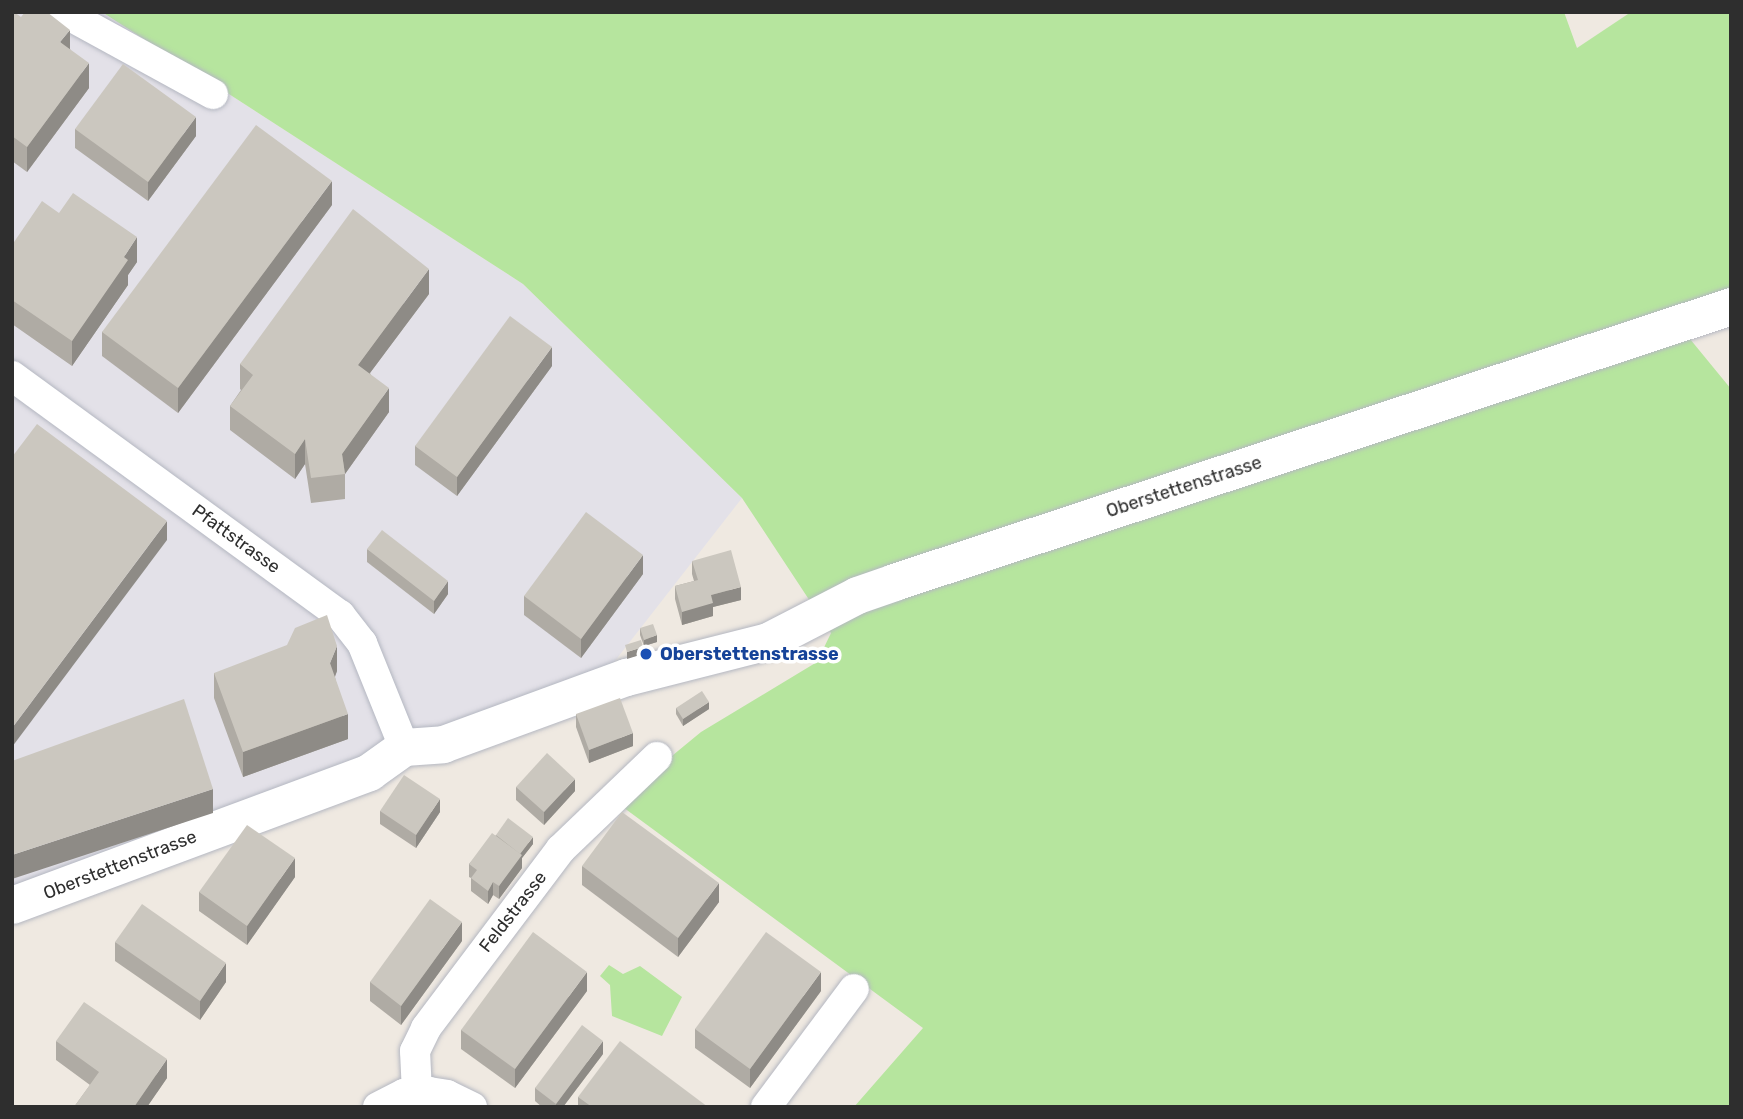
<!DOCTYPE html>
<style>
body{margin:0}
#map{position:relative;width:1743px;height:1119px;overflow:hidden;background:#efe9e1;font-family:Rubik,sans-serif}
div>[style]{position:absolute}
.industrial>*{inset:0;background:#e3e1e8}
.green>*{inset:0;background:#b6e59e}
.roads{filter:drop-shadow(0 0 2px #b4b7c1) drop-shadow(0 0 2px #b4b7c1)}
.minor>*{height:30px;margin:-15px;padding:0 15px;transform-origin:15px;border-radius:15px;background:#fff}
.tertiary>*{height:37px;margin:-18.5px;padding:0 18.5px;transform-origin:18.5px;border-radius:18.5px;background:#fff}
.wall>*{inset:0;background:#afaba4}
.shaded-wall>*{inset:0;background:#8e8b86}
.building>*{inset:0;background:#cbc7bf}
.dots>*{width:19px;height:19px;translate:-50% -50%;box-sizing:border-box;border:4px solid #fff;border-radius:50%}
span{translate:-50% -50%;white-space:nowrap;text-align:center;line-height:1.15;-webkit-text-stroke:7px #fff;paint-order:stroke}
.street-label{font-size:18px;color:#2e2e2e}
.transit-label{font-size:18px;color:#164399;font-weight:700}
.left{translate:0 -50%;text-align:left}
.frame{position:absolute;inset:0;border:14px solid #2e2e2e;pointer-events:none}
</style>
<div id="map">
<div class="industrial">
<i style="clip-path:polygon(12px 12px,102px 12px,523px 284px,742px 498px,611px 666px,12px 886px)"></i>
</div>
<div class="green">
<i style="clip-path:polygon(102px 12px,1564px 12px,1577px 48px,1631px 12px,1731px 12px,1731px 326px,1690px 339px,1731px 389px,1731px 1107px,854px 1107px,923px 1028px,616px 802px,701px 732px,817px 662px,831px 633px,742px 498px,523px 284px)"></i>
<i style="clip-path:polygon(609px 965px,623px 974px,640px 966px,682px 997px,662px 1036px,612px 1016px,610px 985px,600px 976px)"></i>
</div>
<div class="roads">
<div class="minor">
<i style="left:63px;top:12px;width:171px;rotate:28.7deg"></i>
<i style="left:12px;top:376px;width:406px;rotate:36.1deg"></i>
<i style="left:340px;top:615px;width:36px;rotate:52deg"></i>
<i style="left:362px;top:643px;width:112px;rotate:68deg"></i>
<i style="left:417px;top:1093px;width:42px;rotate:-92.7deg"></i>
<i style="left:415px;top:1051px;width:25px;rotate:-64deg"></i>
<i style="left:426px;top:1028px;width:224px;rotate:-53deg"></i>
<i style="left:561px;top:849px;width:133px;rotate:-43.8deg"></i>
<i style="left:378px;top:1107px;width:29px;rotate:-27deg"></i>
<i style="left:404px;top:1094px;width:25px;rotate:-5deg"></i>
<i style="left:429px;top:1092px;width:18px;rotate:9deg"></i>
<i style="left:447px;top:1095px;width:28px;rotate:26deg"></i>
<i style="left:766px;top:1107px;width:147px;rotate:-53.3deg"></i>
</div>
<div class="tertiary">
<i style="left:12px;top:905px;width:381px;rotate:-20.4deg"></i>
<i style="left:369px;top:772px;width:43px;rotate:-35.5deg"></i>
<i style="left:404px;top:747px;width:39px;rotate:-4deg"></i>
<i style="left:443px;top:744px;width:195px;rotate:-20.1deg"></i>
<i style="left:626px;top:677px;width:146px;rotate:-14.2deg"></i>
<i style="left:768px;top:641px;width:100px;rotate:-27.3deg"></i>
<i style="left:857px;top:595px;width:39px;rotate:-19deg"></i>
<i style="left:894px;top:582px;width:881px;rotate:-18.25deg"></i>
</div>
</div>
<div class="wall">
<i style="clip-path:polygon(12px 12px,70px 49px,89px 88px,27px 172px,12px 161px)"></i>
<i style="clip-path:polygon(75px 129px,196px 136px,148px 201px,75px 148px)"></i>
<i style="clip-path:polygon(332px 205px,178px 413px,102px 356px,102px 332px)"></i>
<i style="clip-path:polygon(59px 213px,137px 262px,128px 275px,128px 285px,72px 366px,12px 324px,12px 245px)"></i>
<i style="clip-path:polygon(429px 294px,370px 373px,389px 412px,345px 474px,345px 499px,311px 503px,305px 464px,295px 479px,230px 430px,230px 406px,241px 390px,240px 389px,240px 364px)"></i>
<i style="clip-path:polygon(552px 366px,457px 496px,415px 465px,415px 446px)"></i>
<i style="clip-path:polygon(367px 549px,448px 594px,434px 614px,367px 562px)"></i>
<i style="clip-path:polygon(692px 561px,741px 600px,713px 607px,713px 616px,682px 625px,675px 599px,675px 586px,694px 581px,692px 574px)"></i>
<i style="clip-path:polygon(643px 574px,581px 658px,524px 615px,524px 596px)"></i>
<i style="clip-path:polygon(640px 628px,657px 642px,644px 646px,640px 635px)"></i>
<i style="clip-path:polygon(337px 671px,335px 677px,348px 739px,243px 777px,214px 698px,214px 673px)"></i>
<i style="clip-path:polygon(676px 708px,709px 709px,683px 726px,676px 714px)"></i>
<i style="clip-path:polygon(576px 714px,633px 746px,589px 763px,576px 727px)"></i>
<i style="clip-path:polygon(516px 787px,575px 791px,544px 825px,516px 800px)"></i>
<i style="clip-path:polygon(380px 811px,440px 812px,416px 848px,380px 824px)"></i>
<i style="clip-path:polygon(496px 835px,533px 844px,522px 858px,522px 868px,499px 899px,493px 895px,488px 904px,471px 891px,471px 878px,469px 877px,469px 864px)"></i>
<i style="clip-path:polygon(582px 866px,719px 902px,678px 957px,582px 885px)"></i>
<i style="clip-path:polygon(295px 877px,247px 945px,199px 911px,199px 892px)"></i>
<i style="clip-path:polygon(462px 941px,401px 1025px,370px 1001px,370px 982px)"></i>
<i style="clip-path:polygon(115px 942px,226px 982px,200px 1020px,115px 961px)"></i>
<i style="clip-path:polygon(587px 991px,515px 1088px,461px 1049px,461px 1030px)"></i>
<i style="clip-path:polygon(821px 991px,750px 1088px,695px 1048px,695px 1029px)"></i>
<i style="clip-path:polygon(56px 1041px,167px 1078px,147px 1107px,74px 1107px,90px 1085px,56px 1060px)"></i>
<i style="clip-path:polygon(603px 1054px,563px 1107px,542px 1107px,535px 1101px,535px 1088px)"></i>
<i style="clip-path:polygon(578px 1097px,708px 1107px,578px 1107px)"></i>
</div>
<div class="shaded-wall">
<i style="clip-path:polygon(70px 30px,70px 54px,60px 42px)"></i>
<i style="clip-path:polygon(89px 63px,89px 88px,27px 172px,27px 147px)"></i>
<i style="clip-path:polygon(196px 117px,196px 136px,148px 201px,148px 182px)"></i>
<i style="clip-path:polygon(332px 181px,332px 205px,178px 413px,178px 388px)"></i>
<i style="clip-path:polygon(137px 237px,137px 262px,128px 275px,128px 285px,72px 366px,72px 341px,124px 257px)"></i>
<i style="clip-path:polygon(429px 269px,429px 294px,358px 389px,358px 365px)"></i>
<i style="clip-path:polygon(552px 347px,552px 366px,457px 496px,457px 477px)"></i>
<i style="clip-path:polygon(389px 388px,389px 412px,345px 474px,342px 454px)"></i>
<i style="clip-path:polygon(305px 439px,305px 464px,295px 479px,295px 454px)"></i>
<i style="clip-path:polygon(167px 521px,167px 540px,12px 747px,12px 728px)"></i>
<i style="clip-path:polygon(643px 555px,643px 574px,581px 658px,581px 639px)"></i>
<i style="clip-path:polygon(448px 581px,448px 594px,434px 614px,434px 601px)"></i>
<i style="clip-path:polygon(741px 587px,741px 600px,713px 607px,713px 616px,682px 625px,682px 612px,711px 595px)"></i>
<i style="clip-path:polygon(657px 635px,657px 642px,644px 646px,644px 640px)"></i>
<i style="clip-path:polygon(337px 646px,337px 671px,330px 688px,330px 663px)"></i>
<i style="clip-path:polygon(643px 647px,643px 654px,627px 659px,627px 652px)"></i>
<i style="clip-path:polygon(709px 702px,709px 709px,683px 726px,683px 719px)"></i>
<i style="clip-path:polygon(348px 714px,348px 739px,243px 777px,243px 752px)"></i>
<i style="clip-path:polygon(633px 733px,633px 746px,589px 763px,589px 750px)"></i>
<i style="clip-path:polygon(575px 779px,575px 791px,544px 825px,544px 812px)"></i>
<i style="clip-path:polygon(213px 789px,213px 813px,12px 879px,12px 855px)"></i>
<i style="clip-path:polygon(440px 799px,440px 812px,416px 848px,416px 835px)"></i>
<i style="clip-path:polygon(533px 837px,533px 844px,522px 858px,522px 868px,499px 899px,499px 886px,517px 858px)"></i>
<i style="clip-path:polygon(295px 858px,295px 877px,247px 945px,247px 926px)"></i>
<i style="clip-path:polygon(493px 882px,493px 895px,488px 904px,488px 891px)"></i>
<i style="clip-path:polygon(719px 883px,719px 902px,678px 957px,678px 938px)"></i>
<i style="clip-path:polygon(462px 922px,462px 941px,401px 1025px,401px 1006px)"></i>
<i style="clip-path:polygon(226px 963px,226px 982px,200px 1020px,200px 1001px)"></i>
<i style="clip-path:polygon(587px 972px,587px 991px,515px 1088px,515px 1069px)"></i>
<i style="clip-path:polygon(821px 972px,821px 991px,750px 1088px,750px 1069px)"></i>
<i style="clip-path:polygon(603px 1041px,603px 1054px,563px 1107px,556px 1107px,556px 1104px)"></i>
<i style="clip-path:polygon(167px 1059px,167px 1078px,147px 1107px,134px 1107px)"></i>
</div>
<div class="building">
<i style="clip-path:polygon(12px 12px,14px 12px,21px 17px,25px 12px,47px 12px,70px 30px,60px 42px,89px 63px,27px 147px,12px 136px)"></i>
<i style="clip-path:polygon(123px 64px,196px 117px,148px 182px,75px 129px)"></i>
<i style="clip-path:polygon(256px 125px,332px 181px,178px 388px,102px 332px)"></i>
<i style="clip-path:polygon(73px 193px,137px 237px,124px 257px,128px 260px,72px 341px,12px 300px,12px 245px,42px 201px,59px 213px)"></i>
<i style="clip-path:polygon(353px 209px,429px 269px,358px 365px,389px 388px,342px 454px,345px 474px,311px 478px,305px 439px,295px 454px,230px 406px,253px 375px,240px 364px)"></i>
<i style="clip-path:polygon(510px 316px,552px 347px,457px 477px,415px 446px)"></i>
<i style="clip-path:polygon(37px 424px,167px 521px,12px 728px,12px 457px)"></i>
<i style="clip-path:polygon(586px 512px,643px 555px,581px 639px,524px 596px)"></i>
<i style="clip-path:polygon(382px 530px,448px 581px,434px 601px,367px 549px)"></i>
<i style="clip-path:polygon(731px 550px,741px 587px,711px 595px,713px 603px,682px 612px,675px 586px,698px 580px,692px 561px)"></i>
<i style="clip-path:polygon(327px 615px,337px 646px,330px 663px,348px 714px,243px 752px,214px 673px,287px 645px,295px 628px)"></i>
<i style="clip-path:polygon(653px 624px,657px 635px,644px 640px,640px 628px)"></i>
<i style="clip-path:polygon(641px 640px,643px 647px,627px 652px,625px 645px)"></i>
<i style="clip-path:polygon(702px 691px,709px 702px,683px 719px,676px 708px)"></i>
<i style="clip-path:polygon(620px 698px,633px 733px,589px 750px,576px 714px)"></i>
<i style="clip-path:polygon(184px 699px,213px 789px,12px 855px,12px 761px)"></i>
<i style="clip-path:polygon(547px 753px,575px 779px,544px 812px,516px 787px)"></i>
<i style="clip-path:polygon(404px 775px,440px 799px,416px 835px,380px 811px)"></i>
<i style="clip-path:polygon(622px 812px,719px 883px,678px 938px,582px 866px)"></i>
<i style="clip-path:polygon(508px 818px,533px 837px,520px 854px,496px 835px)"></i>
<i style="clip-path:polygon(247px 825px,295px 858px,247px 926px,199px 892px)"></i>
<i style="clip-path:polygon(492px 833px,522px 855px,499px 886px,493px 882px,488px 891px,471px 878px,477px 870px,469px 864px)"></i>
<i style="clip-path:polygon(430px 899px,462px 922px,401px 1006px,370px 982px)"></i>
<i style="clip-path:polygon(142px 904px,226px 963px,200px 1001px,115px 942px)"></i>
<i style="clip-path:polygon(533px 932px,587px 972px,515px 1069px,461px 1030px)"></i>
<i style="clip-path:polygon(766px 932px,821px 972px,750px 1069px,695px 1029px)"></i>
<i style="clip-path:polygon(84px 1002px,167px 1059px,134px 1107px,74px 1107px,99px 1072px,56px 1041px)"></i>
<i style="clip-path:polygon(582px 1025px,603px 1041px,556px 1104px,535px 1088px)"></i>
<i style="clip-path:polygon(620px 1041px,708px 1107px,592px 1107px,578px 1097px)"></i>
</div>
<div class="dots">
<i style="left:646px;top:654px;background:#1a4fb4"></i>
</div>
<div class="street-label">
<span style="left:1184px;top:487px;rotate:-18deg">Oberstettenstrasse</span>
<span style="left:236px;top:539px;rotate:36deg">Pfattstrasse</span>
<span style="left:120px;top:865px;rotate:-21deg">Oberstettenstrasse</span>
<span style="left:513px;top:912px;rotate:-52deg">Feldstrasse</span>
</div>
<div class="transit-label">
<span class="left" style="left:660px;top:654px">Oberstettenstrasse</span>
</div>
<div class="frame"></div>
</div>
